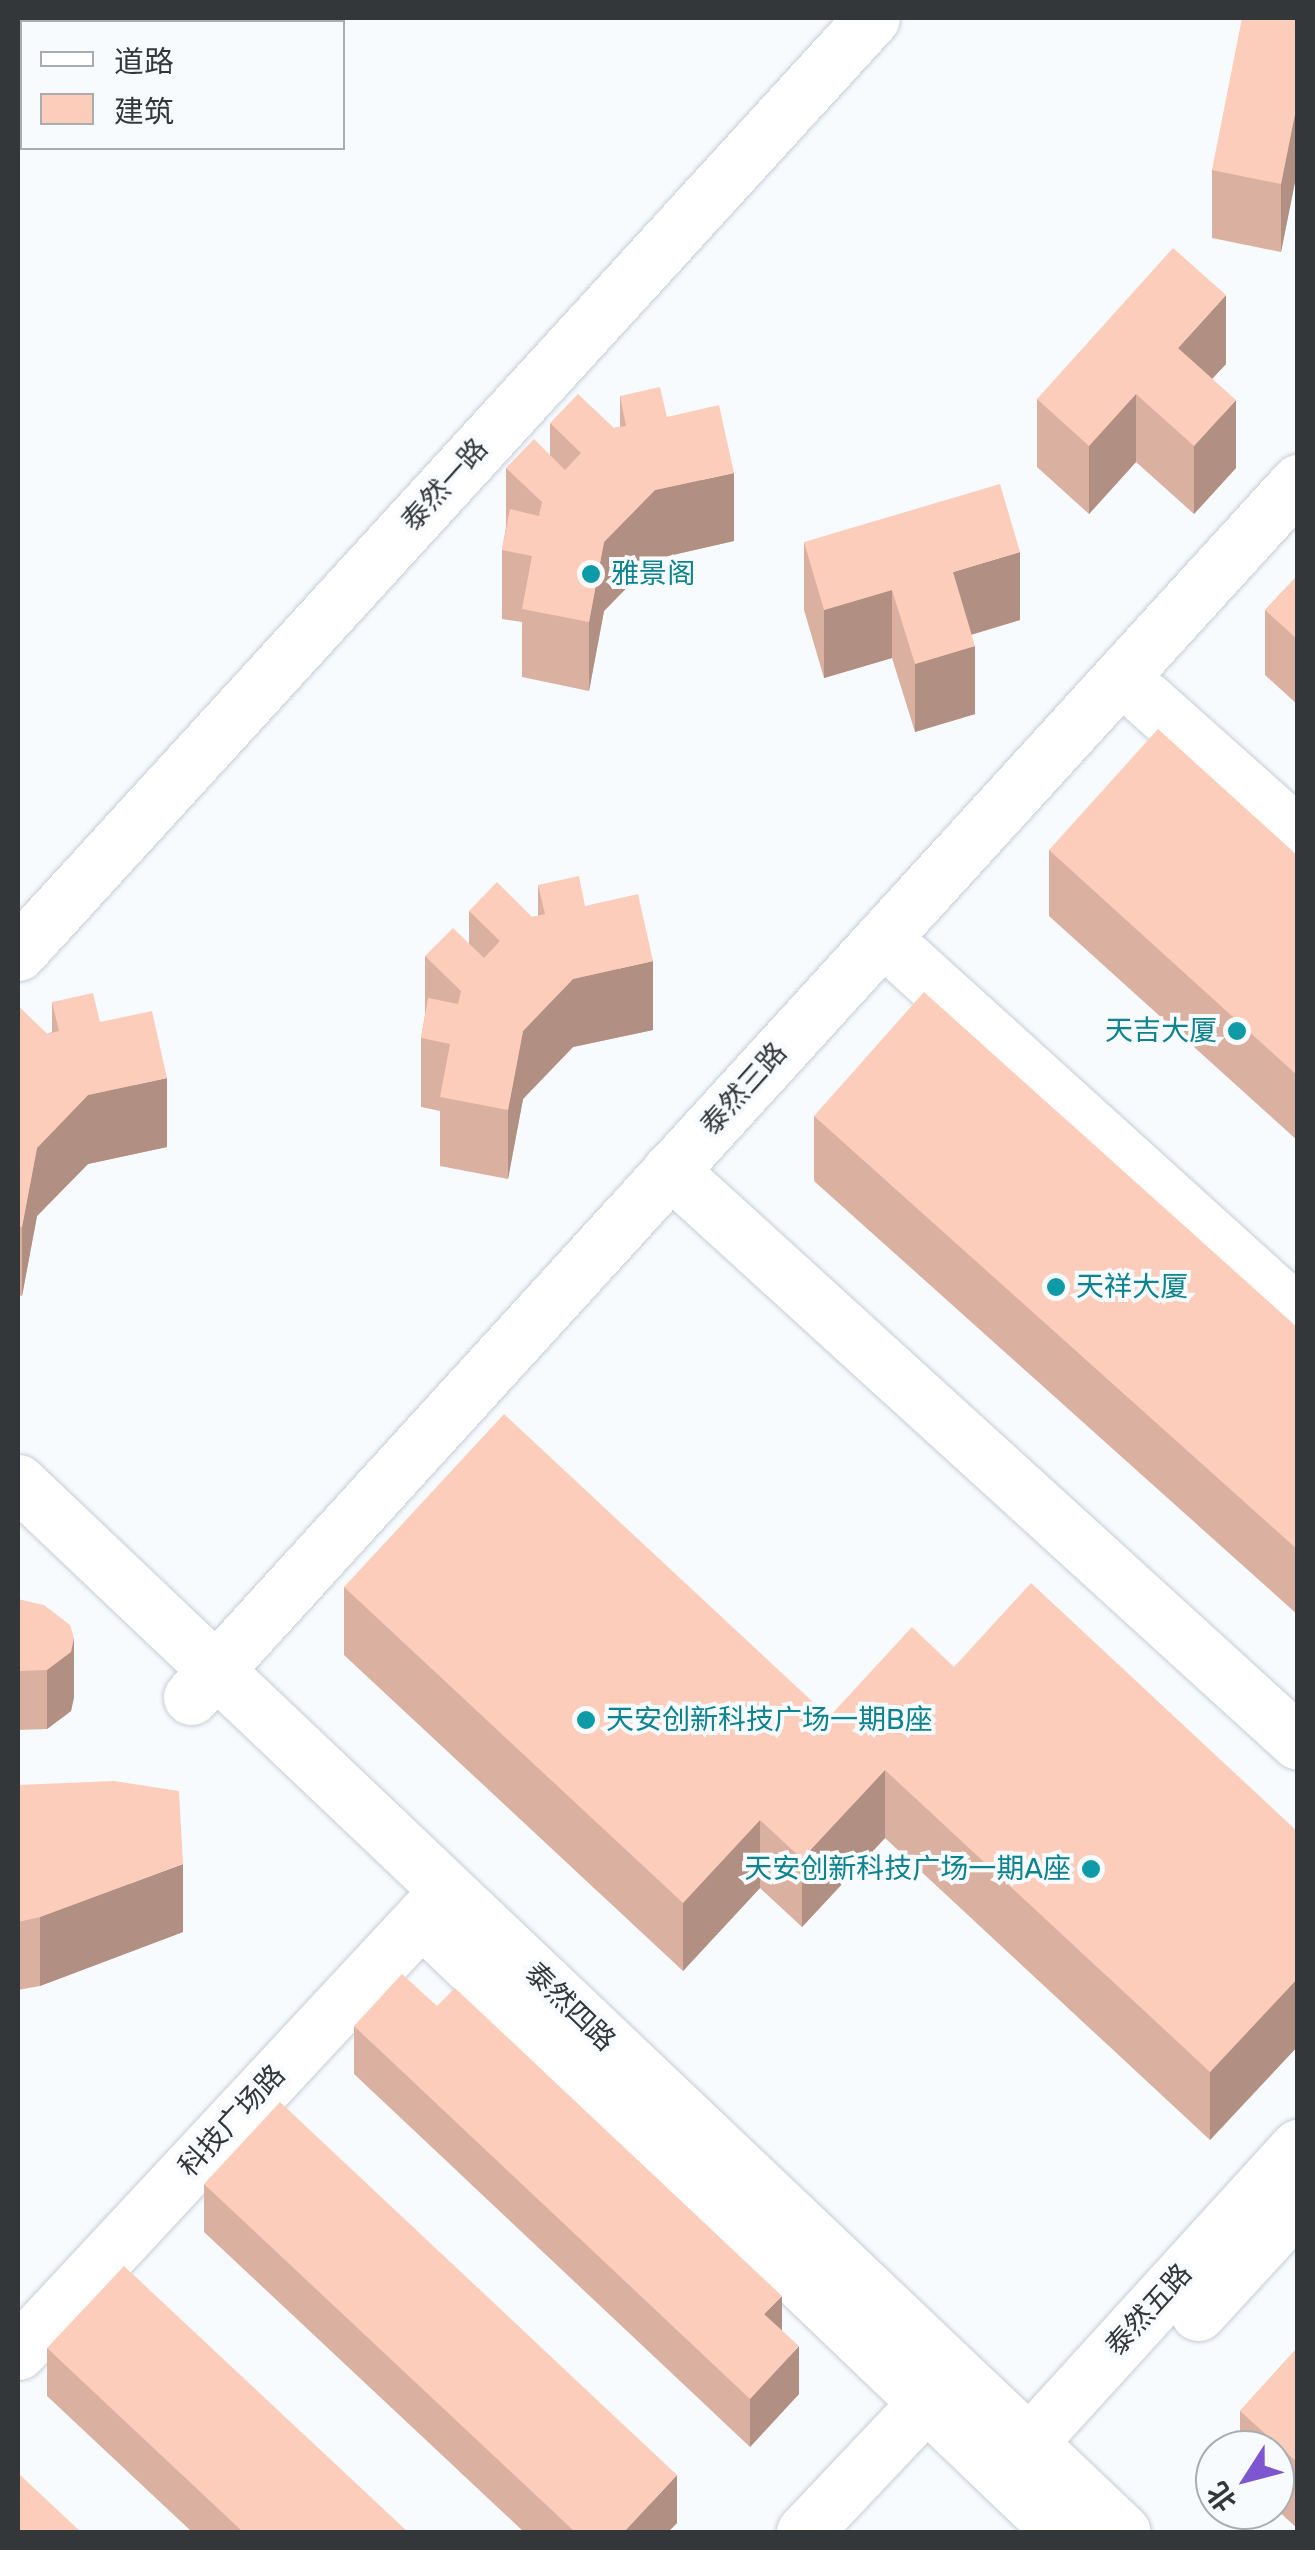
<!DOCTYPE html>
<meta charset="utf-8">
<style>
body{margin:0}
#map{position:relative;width:1315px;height:2550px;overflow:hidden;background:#f8fbfe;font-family:Rubik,"Noto Sans SC",sans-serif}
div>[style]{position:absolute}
.roads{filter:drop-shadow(0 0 2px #c6cdd6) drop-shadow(0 0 2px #c6cdd6)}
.minor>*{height:55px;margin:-27.5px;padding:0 27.5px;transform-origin:27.5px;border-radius:27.5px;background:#fff}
.wall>*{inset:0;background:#dab0a1}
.shaded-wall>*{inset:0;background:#b19083}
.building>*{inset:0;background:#fdcdbb}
.dots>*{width:28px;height:28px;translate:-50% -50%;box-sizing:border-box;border:5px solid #f8fbfe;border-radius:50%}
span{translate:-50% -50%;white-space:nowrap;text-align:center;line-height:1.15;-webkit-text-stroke:8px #f8fbfe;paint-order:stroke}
.street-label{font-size:28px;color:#34373a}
.culture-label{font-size:28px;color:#0d838f}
.left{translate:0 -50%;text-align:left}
.right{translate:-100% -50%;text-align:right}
.frame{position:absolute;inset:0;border:20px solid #34373a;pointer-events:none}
.legend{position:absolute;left:20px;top:20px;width:325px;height:130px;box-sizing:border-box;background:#f8fbfe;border:2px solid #aaadb0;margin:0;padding:12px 18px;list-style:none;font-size:30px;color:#34373a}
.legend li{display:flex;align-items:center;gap:20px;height:50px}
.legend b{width:50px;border:2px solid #aaadb0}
.north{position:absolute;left:1195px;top:2430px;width:100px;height:100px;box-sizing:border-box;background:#f8fbfe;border:2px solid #aaadb0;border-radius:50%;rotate:234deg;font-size:28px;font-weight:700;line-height:40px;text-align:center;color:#34373a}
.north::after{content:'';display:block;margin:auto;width:35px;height:45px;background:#7e57d0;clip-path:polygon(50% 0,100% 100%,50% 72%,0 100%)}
</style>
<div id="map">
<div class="roads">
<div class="minor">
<i style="left:1145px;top:698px;width:205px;rotate:41.8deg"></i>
<i style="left:18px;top:953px;width:1266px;rotate:-47.59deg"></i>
<i style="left:906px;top:959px;width:529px;rotate:42.16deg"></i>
<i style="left:670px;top:1170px;width:849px;rotate:42.33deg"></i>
<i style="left:18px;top:1482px;width:1524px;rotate:43.54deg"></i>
<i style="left:191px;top:1697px;width:1644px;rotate:-47.66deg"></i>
<i style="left:431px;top:1928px;width:873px;rotate:43.79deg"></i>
<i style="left:1198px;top:2313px;width:148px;rotate:-47.5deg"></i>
<i style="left:18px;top:2352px;width:630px;rotate:-47.06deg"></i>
<i style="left:1004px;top:2470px;width:437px;rotate:-47.7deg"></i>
<i style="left:804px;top:2532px;width:178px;rotate:-46.6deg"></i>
</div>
</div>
<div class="wall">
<i style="clip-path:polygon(1298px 18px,1298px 183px,1295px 182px,1281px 252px,1212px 238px,1212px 170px)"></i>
<i style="clip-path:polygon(1226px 364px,1212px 378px,1236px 468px,1194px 514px,1136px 462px,1089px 514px,1037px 467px,1037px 399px)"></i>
<i style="clip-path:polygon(620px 396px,667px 417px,734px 541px,655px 559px,604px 611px,589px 691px,522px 677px,522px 622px,502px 619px,502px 550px,506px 527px,506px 468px,550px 455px,550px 423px,614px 428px,620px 427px)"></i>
<i style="clip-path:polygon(804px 542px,1020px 620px,971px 635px,975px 714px,915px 732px,892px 658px,824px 678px,804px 610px)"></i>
<i style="clip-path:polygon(1298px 575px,1298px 705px,1265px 675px,1265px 610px)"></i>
<i style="clip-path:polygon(1049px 850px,1298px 856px,1298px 1141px,1049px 916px)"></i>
<i style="clip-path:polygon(538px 885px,585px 906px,653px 1030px,573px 1047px,523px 1099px,508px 1179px,440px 1166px,440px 1111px,421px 1107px,421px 1038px,425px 1015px,425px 956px,469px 944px,469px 911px,532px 917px,538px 916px)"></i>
<i style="clip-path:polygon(52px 1002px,100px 1022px,167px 1147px,88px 1164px,37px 1216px,22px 1296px,18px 1295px,18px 1006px,47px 1034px,52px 1032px)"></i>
<i style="clip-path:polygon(814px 1116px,1298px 1328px,1298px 1615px,814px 1181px)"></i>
<i style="clip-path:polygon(344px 1587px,829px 1717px,954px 1667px,1298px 1832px,1298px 2046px,1210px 2140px,885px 1838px,802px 1927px,760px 1888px,683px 1971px,344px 1655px)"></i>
<i style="clip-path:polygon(18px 1599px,74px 1697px,71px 1711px,47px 1729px,18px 1730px)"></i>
<i style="clip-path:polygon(18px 1785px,183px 1932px,40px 1986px,18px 1990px)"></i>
<i style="clip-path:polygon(354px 2026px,782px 2330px,799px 2394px,750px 2447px,354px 2074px)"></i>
<i style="clip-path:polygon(204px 2184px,677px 2523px,668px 2532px,524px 2532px,204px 2232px)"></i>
<i style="clip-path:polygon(1298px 2347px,1298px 2529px,1275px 2508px,1275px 2450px,1240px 2450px,1240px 2411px)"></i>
<i style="clip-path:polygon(47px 2348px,408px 2532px,192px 2532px,47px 2396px)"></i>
</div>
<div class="shaded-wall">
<i style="clip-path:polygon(1295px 114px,1295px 182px,1281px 252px,1281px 184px)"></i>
<i style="clip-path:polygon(1226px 295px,1226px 364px,1178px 416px,1178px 348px)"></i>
<i style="clip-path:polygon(1136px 394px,1136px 462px,1089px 514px,1089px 446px)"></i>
<i style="clip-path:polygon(1236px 400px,1236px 468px,1194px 514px,1194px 446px)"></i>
<i style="clip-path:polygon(734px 473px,734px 541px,655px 559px,604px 611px,589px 691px,589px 622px,604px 542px,655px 490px)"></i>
<i style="clip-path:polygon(1020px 552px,1020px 620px,953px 640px,953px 572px)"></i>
<i style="clip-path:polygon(892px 590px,892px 658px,824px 678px,824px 610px)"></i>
<i style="clip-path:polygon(975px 646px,975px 714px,915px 732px,915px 664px)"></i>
<i style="clip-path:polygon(653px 961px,653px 1030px,573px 1047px,523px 1099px,508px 1179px,508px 1110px,523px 1031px,573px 979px)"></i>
<i style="clip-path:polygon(167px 1078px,167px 1147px,88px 1164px,37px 1216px,22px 1296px,22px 1227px,37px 1148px,88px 1095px)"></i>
<i style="clip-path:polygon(74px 1638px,74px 1697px,71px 1711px,47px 1729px,47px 1670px)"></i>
<i style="clip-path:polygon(885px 1770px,885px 1838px,802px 1927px,802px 1859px)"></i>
<i style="clip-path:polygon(760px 1820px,760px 1888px,683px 1971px,683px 1903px)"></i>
<i style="clip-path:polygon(183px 1864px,183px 1932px,40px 1986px,40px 1917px)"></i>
<i style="clip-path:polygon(1298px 1978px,1298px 2046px,1210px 2140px,1210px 2072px)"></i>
<i style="clip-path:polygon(782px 2296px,782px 2344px,764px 2314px)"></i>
<i style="clip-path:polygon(799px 2346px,799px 2394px,750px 2447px,750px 2399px)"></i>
<i style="clip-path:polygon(677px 2475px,677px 2523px,668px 2532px,624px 2532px)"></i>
</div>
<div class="building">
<i style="clip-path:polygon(1242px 18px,1298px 18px,1298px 115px,1295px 114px,1281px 184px,1212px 170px)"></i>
<i style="clip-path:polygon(1173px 248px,1226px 295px,1178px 348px,1236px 400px,1194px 446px,1136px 394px,1089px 446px,1037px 399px)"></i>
<i style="clip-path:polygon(660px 387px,667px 417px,719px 405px,734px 473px,655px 490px,604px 542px,589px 622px,522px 609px,532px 556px,502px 550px,510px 509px,539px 516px,542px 502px,506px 468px,534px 439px,565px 470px,581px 453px,550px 423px,578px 394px,614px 428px,626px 426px,620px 396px)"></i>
<i style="clip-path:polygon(1000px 484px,1020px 552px,953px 572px,975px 646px,915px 664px,892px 590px,824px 610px,804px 542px)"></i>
<i style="clip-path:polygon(1298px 575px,1298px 640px,1265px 610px)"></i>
<i style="clip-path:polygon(1158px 729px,1298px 856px,1298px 1076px,1049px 850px)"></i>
<i style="clip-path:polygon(579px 876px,585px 906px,638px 894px,653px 961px,573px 979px,523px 1031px,508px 1110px,440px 1097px,450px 1044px,421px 1038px,428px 998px,458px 1004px,461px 991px,425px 956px,453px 928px,484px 958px,500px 941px,469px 911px,497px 882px,532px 917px,545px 914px,538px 885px)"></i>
<i style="clip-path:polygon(924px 992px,1298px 1328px,1298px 1550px,814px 1116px)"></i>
<i style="clip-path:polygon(93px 993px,100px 1022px,152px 1011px,167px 1078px,88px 1095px,37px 1148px,22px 1227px,18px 1226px,18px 1006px,47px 1034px,59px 1031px,52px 1002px)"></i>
<i style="clip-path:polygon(504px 1414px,829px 1717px,912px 1627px,954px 1667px,1031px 1583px,1298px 1832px,1298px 1978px,1210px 2072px,885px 1770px,802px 1859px,760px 1820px,683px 1903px,344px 1587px)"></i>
<i style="clip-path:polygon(18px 1599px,44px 1605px,70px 1625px,74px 1638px,71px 1652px,47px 1670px,18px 1671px)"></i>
<i style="clip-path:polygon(114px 1781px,179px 1791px,183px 1864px,40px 1917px,18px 1922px,18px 1785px)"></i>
<i style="clip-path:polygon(402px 1974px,437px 2006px,455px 1988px,782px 2296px,764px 2314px,799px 2346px,750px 2399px,354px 2026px)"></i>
<i style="clip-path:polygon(280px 2102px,677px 2475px,624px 2532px,575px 2532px,204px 2184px)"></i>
<i style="clip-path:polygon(124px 2266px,408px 2532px,243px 2532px,47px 2348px)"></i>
<i style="clip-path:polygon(1298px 2347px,1298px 2463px,1240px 2411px)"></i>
<i style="clip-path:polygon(18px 2473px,81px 2532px,18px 2532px)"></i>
</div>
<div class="dots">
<i style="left:591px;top:574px;background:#0f9aa8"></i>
<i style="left:1237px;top:1031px;background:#0f9aa8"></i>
<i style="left:1056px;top:1287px;background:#0f9aa8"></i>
<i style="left:586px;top:1720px;background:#0f9aa8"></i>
<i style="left:1091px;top:1869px;background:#0f9aa8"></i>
</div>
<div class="street-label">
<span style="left:445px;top:485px;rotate:-48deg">泰然一路</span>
<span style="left:744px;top:1089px;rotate:-48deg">泰然三路</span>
<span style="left:570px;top:2007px;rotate:44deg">泰然四路</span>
<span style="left:232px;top:2121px;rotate:-47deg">科技广场路</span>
<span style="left:1149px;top:2310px;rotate:-48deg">泰然五路</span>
</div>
<div class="culture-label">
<span class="left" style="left:611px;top:574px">雅景阁</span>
<span class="right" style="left:1217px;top:1031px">天吉大厦</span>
<span class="left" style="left:1076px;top:1287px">天祥大厦</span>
<span class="left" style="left:606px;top:1720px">天安创新科技广场一期B座</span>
<span class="right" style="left:1071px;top:1869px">天安创新科技广场一期A座</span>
</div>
<div class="frame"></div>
<ul class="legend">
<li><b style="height:12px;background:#fff"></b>道路</li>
<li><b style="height:28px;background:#fdcdbb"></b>建筑</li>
</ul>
<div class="north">北</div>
</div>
